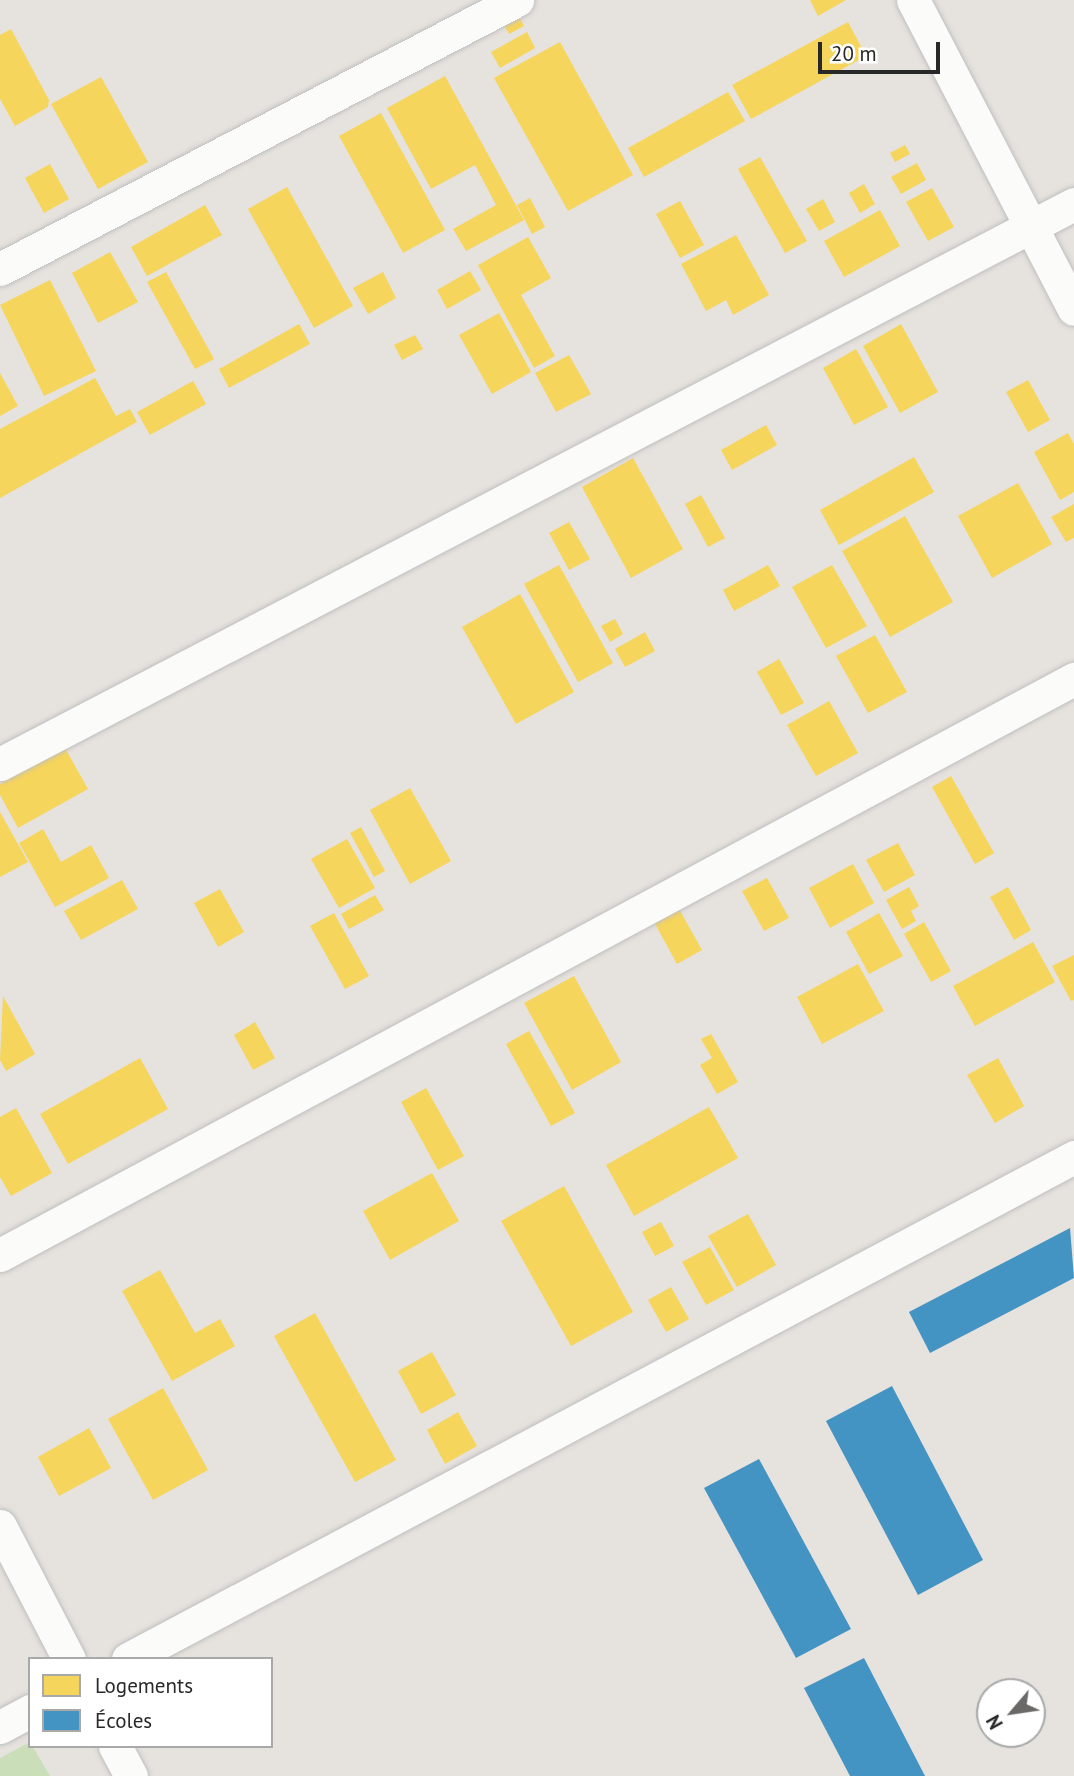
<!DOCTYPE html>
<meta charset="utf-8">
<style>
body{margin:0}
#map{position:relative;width:1074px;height:1776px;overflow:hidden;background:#e6e2de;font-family:"PT Sans",sans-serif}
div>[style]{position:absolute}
.green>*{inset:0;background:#cbdeba}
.homes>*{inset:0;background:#f6d55c}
.schools>*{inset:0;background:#4393c3}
.roads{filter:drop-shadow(0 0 2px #c0bfbf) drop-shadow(0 0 2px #c0bfbf)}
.street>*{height:33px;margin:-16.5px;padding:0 16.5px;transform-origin:16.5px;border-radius:16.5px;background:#fbfbfa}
span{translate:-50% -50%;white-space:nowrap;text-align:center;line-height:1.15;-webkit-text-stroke:7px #fff;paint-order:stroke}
.legend{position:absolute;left:28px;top:1657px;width:245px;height:91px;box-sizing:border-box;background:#fff;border:2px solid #a9a9a9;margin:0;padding:9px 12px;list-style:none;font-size:21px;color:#282828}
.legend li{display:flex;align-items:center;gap:14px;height:35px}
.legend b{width:35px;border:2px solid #a9a9a9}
.north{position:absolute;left:976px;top:1678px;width:70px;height:70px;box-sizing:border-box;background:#fff;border:2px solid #a9a9a9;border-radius:50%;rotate:241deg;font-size:19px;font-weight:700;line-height:28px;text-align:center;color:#282828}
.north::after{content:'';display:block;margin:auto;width:24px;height:32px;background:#6a6968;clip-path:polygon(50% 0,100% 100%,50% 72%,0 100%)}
.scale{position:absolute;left:818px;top:42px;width:122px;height:32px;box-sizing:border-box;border:4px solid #282828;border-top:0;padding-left:9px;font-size:21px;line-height:24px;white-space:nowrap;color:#282828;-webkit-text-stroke:5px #fff;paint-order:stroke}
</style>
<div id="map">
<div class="green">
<i style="clip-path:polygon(30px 1742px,50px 1776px,0 1776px,0 1758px)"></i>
</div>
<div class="homes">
<i style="clip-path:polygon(810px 0,846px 0,818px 16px)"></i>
<i style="clip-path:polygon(518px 15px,524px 26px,509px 34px,503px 23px)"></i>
<i style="clip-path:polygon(848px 22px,866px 56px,751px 119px,732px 85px)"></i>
<i style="clip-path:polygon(11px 29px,49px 100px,48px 107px,15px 126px,0 99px,0 35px)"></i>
<i style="clip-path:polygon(527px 32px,535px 48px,500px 68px,491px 52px)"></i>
<i style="clip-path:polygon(560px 42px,633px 175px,568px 211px,494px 78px)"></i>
<i style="clip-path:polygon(445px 76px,524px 220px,466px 251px,453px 229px,496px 205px,475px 165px,431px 189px,387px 108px)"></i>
<i style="clip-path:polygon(101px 77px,148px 162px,98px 189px,51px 104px)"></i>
<i style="clip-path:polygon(728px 92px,745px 121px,644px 177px,628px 148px)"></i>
<i style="clip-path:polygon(381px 113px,445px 230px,403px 253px,339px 136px)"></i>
<i style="clip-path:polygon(905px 145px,910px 154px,895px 162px,890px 153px)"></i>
<i style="clip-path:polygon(760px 157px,807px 241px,785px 253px,738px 169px)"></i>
<i style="clip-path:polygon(917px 163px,926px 180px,901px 194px,891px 177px)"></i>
<i style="clip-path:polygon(50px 164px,69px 199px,44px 213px,25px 178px)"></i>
<i style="clip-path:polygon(864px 184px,875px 204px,860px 213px,849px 193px)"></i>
<i style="clip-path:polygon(287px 187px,353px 306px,314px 328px,248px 209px)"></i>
<i style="clip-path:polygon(932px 188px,954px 227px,928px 241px,906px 202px)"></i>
<i style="clip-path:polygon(530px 198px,545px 227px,532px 234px,517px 205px)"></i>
<i style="clip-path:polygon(823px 199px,835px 222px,819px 231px,806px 209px)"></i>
<i style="clip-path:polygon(680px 201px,704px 245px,680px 258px,656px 214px)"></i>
<i style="clip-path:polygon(205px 205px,222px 235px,147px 276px,131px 247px)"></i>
<i style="clip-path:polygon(880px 210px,900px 246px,844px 277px,824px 241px)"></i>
<i style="clip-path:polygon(736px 235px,769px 295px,733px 315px,726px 300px,706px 311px,681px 264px)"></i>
<i style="clip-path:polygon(528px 237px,551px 278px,521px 295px,555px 356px,534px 368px,478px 265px)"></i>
<i style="clip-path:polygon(110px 252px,138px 302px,98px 323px,72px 273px)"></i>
<i style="clip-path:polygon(470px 271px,481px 290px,447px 309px,437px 290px)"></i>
<i style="clip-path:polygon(166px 272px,214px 359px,195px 369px,147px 282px)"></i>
<i style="clip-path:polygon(383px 272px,396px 298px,368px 314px,353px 288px)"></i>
<i style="clip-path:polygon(50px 280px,96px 371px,44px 396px,0 305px)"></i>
<i style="clip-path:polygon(499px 313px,531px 372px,492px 394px,459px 335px)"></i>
<i style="clip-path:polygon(299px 324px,310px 344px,229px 388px,219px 369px)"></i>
<i style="clip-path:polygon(901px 324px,938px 392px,900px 413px,863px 346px)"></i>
<i style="clip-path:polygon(415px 335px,423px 349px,402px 360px,394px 345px)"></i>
<i style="clip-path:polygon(856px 349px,888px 407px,854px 425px,823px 368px)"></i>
<i style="clip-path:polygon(569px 355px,591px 394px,556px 412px,535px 373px)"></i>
<i style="clip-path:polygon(0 373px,18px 406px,0 416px)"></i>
<i style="clip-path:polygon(95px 378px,116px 416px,130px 409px,137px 422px,0 498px,0 429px)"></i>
<i style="clip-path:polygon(1028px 380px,1050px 420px,1028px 432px,1006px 392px)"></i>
<i style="clip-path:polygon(193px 381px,206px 404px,150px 435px,137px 412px)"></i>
<i style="clip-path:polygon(766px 425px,777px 445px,732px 470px,721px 450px)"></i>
<i style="clip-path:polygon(1068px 433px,1074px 444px,1074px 492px,1060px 500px,1034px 452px)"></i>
<i style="clip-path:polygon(914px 457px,934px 492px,839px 545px,820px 510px)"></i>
<i style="clip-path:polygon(633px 458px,683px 549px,631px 578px,582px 487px)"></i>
<i style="clip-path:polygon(1018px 483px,1052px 544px,992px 578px,958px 516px)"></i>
<i style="clip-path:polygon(701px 495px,725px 538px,708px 547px,685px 504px)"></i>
<i style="clip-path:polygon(1074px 504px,1074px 538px,1066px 542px,1051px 517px)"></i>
<i style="clip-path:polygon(905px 516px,953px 602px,890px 637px,842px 551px)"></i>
<i style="clip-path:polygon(569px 522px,590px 559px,569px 570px,549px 533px)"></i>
<i style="clip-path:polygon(559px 565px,613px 663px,578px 682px,524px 584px)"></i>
<i style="clip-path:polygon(768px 565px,780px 586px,734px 611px,723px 590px)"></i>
<i style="clip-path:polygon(832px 565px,867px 626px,826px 648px,792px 587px)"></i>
<i style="clip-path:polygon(520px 594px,574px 692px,516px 724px,462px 627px)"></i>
<i style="clip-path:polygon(615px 619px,623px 634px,610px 642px,601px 626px)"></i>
<i style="clip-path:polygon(645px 632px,655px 651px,625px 667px,615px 649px)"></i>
<i style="clip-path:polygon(875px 635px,907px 692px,868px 713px,836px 656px)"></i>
<i style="clip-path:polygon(779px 659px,804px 703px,781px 715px,757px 672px)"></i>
<i style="clip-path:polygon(829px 701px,858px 753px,816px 776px,787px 725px)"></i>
<i style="clip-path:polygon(65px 748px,88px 789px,18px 828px,0 795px,0 784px)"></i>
<i style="clip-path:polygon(951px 776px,994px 853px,975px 864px,932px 787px)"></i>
<i style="clip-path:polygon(410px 788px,451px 861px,410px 884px,370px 810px)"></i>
<i style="clip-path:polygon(0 812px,28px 862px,0 877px)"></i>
<i style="clip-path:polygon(361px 827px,385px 871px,374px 877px,350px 833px)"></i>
<i style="clip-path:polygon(43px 829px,61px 862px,91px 845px,109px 878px,55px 907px,19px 843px)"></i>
<i style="clip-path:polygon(347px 839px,375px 888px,339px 908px,311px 859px)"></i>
<i style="clip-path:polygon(898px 843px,915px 875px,884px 892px,866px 860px)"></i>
<i style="clip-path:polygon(853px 864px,874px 903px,830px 928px,809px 888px)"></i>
<i style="clip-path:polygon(767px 878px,789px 918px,764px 931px,742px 891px)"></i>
<i style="clip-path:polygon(122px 880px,138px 909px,81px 940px,64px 911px)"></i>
<i style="clip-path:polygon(909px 887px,919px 906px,911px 911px,916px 921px,902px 929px,886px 900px)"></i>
<i style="clip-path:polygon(1008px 887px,1031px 930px,1014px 940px,990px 897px)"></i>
<i style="clip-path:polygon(220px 889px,244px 932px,218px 947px,194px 903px)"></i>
<i style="clip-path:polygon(375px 895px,384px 910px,349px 929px,341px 914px)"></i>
<i style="clip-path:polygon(679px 909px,702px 950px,677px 964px,654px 922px)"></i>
<i style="clip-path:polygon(334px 913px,369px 976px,345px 989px,310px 926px)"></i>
<i style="clip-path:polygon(879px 913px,903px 956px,869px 974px,846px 932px)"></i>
<i style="clip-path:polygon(924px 922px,951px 971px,931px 982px,904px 934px)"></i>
<i style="clip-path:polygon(1033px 942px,1055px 982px,975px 1026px,953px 986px)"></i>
<i style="clip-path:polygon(1074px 955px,1074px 1000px,1071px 1001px,1052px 966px)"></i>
<i style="clip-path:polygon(858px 964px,884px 1011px,822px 1044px,797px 997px)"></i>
<i style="clip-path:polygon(574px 976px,621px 1062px,572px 1090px,524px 1003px)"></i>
<i style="clip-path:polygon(3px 996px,35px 1054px,6px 1071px,0 1060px)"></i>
<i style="clip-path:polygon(255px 1022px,275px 1058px,253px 1070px,234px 1035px)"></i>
<i style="clip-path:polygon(529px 1031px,575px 1113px,551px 1126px,506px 1044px)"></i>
<i style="clip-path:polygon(711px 1034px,738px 1082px,717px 1094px,700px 1065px,712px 1058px,701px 1039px)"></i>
<i style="clip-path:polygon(140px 1058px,168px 1109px,68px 1164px,40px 1114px)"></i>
<i style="clip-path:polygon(998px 1058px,1024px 1106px,995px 1123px,967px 1075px)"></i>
<i style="clip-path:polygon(426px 1088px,464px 1156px,438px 1170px,401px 1102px)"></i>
<i style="clip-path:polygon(709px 1107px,738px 1158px,634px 1216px,606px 1165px)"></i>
<i style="clip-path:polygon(16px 1108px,52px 1173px,11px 1196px,0 1177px,0 1117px)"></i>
<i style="clip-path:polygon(432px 1173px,459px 1221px,390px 1260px,363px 1211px)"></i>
<i style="clip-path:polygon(564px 1186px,633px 1312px,571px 1346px,501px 1221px)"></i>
<i style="clip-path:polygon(748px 1214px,776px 1265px,737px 1287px,708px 1236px)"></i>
<i style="clip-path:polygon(661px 1222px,674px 1246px,655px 1256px,642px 1232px)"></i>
<i style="clip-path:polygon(710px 1247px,734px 1290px,706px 1305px,682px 1262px)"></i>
<i style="clip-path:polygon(160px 1270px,195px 1333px,220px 1319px,235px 1346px,172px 1381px,122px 1291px)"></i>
<i style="clip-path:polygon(671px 1287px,689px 1319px,666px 1332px,648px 1300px)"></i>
<i style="clip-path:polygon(315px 1313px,396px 1460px,355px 1482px,274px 1336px)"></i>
<i style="clip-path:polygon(432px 1352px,456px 1395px,421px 1414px,398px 1371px)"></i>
<i style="clip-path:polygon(163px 1388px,208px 1470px,153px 1500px,108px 1419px)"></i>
<i style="clip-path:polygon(458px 1412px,477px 1446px,445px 1464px,427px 1430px)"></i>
<i style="clip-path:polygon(89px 1428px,111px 1468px,59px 1496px,38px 1457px)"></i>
</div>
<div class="schools">
<i style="clip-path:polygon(1070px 1228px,1074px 1278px,930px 1353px,909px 1312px)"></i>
<i style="clip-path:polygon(892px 1386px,983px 1560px,918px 1595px,826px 1421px)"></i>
<i style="clip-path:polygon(759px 1459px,851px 1629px,796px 1658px,704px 1488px)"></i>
<i style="clip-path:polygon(864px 1658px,925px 1776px,850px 1776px,804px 1688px)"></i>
</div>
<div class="roads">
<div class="street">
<i style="left:913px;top:0;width:348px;rotate:62.5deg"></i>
<i style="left:0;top:269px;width:583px;rotate:-27.49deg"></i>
<i style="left:0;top:764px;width:1211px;rotate:-27.54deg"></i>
<i style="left:0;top:1255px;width:1219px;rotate:-28.21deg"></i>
<i style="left:0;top:1526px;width:150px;rotate:62.6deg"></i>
<i style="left:128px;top:1659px;width:1071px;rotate:-27.95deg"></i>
<i style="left:0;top:1727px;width:34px;rotate:-28deg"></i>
<i style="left:115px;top:1746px;width:34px;rotate:62deg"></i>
</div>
</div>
<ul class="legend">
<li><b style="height:19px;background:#f6d55c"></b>Logements</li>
<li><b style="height:19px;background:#4393c3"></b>Écoles</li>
</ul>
<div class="north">N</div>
<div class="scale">20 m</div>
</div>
